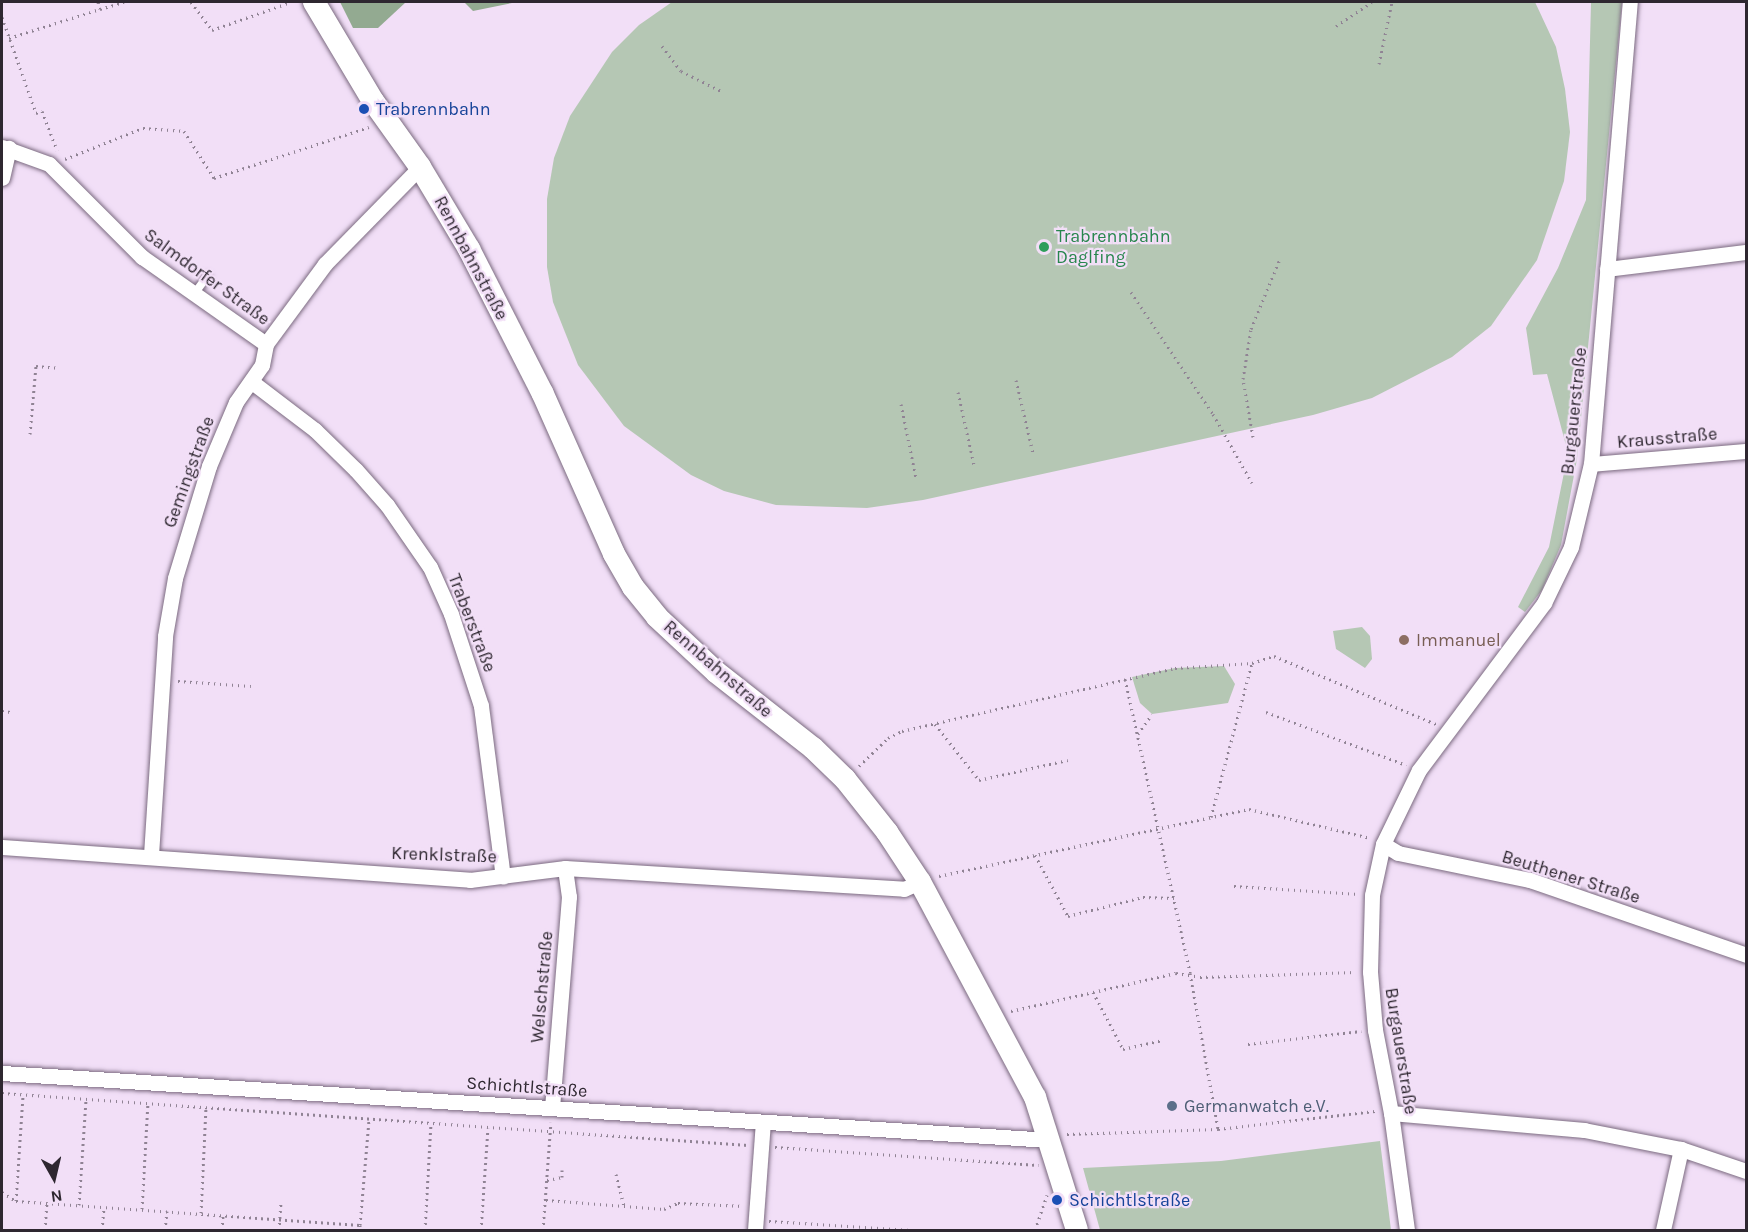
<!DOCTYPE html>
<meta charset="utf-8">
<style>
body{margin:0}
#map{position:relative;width:1748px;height:1232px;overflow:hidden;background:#f2dff7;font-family:Karla,sans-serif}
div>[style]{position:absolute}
.green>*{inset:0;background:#b5c7b4}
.forest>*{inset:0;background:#93aa91}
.path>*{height:3px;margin-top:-1.5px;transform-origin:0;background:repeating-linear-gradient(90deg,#908394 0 1.5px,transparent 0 6px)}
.roads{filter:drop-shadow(0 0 2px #7b6a80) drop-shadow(0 0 2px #7b6a80)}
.lane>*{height:8px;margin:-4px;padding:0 4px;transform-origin:4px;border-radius:4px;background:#fff}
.street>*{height:15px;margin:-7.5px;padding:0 7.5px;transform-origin:7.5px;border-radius:7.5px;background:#fff}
.secondary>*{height:22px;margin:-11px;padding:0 11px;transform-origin:11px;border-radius:11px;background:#fff}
.dots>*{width:16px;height:16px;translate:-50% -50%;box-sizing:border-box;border:3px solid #f2dff7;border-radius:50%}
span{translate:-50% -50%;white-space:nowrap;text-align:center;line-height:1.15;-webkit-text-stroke:4.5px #f2dff7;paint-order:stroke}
.transit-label{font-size:18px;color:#164399}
.left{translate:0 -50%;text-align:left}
.leisure-label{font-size:18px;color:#27864d}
.street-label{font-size:18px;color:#2e2730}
.education-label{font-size:18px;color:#785e54}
.service-label{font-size:18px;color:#4e5e75}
.frame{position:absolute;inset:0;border:3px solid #2e2730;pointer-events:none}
.north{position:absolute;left:24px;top:1148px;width:60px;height:60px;-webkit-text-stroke:4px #f2dff7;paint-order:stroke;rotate:172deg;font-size:16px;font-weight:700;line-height:24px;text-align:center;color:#2e2730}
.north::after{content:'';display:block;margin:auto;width:21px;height:27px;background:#2e2730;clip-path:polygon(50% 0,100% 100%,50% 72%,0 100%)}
</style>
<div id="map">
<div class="green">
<i style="clip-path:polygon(672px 2px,1535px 2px,1556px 47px,1565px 89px,1570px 132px,1564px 181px,1537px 260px,1491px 326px,1452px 357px,1372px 398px,1313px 415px,923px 500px,867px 508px,776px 505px,724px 491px,691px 475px,624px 426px,578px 365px,553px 302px,547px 267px,547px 199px,554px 158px,570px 116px,612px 52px,639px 25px)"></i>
<i style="clip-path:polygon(1591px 2px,1622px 2px,1577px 459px,1561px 545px,1542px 590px,1525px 612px,1518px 607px,1549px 547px,1568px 453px,1547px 374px,1533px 375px,1526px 328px,1558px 268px,1586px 200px)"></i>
<i style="clip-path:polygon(1362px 627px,1370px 636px,1372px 659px,1365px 668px,1336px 649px,1333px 631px)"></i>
<i style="clip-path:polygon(1224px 666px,1235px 684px,1228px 703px,1152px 714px,1140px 703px,1132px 677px,1175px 668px)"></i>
<i style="clip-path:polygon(1380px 1141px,1391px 1230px,1100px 1230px,1083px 1168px,1221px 1161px)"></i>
</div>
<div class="forest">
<i style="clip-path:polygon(340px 2px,406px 2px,378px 28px,353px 28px)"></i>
<i style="clip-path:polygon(464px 2px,517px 2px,473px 11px)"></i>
</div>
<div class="path">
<i style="left:98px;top:2px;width:7px;rotate:74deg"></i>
<i style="left:100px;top:9px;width:25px;rotate:-16deg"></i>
<i style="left:191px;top:2px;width:35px;rotate:53deg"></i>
<i style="left:212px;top:30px;width:84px;rotate:-19.5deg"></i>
<i style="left:2px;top:17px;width:102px;rotate:70.5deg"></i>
<i style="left:36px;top:113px;width:6px;rotate:-18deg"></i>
<i style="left:42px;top:111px;width:42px;rotate:69deg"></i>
<i style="left:1336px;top:26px;width:43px;rotate:-33.7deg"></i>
<i style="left:9px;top:38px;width:96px;rotate:-17.7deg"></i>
<i style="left:662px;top:46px;width:31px;rotate:53deg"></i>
<i style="left:681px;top:71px;width:45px;rotate:26.6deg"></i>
<i style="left:1379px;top:64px;width:63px;rotate:-78.2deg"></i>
<i style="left:65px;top:159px;width:84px;rotate:-21.7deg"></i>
<i style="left:143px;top:128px;width:41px;rotate:4.2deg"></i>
<i style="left:184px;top:131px;width:56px;rotate:57.4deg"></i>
<i style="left:214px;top:178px;width:163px;rotate:-18.2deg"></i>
<i style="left:1131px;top:292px;width:147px;rotate:56.1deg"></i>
<i style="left:1213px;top:414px;width:79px;rotate:60.5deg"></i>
<i style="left:1016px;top:380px;width:75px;rotate:76.9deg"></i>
<i style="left:958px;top:392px;width:75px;rotate:77.6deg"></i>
<i style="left:901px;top:404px;width:76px;rotate:78.5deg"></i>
<i style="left:30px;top:434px;width:68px;rotate:-85deg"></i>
<i style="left:36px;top:366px;width:21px;rotate:5deg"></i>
<i style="left:1253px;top:437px;width:59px;rotate:-99.8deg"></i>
<i style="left:1243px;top:379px;width:51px;rotate:-80.9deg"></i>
<i style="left:1251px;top:329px;width:74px;rotate:-67.6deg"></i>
<i style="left:1125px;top:679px;width:301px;rotate:77.5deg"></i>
<i style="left:1190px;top:973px;width:158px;rotate:79.8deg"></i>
<i style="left:178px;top:681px;width:73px;rotate:3.9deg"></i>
<i style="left:2px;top:711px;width:9px;rotate:6deg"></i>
<i style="left:1266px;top:712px;width:150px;rotate:20.7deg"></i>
<i style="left:935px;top:724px;width:71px;rotate:51.8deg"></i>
<i style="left:979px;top:780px;width:91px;rotate:-12.7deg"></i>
<i style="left:1138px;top:734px;width:24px;rotate:-55deg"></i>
<i style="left:859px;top:766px;width:40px;rotate:-44deg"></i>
<i style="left:888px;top:738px;width:16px;rotate:-27deg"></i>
<i style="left:902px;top:731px;width:280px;rotate:-13deg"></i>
<i style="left:1175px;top:668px;width:77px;rotate:-3.7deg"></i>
<i style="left:1252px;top:663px;width:23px;rotate:-18deg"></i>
<i style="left:1274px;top:656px;width:176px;rotate:22.8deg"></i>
<i style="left:1211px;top:817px;width:159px;rotate:-75.1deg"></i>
<i style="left:1035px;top:855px;width:69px;rotate:61.6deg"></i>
<i style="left:1068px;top:916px;width:77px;rotate:-14.2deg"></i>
<i style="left:1143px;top:897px;width:31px;rotate:2deg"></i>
<i style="left:939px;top:876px;width:317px;rotate:-12.2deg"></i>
<i style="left:1249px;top:809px;width:125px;rotate:13.4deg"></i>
<i style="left:1234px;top:886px;width:125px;rotate:3.7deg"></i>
<i style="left:1093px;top:992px;width:64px;rotate:62.2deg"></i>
<i style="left:1123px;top:1049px;width:41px;rotate:-12.7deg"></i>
<i style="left:1011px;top:1011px;width:169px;rotate:-13deg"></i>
<i style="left:1176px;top:973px;width:24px;rotate:9deg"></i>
<i style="left:1200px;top:977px;width:156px;rotate:-1.8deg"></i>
<i style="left:1248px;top:1044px;width:114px;rotate:-6.6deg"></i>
<i style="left:2px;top:1093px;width:748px;rotate:3.99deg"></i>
<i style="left:1067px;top:1134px;width:151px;rotate:-1.9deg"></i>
<i style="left:1218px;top:1129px;width:158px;rotate:-6.5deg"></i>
<i style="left:775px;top:1147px;width:264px;rotate:3.9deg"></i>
<i style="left:616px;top:1174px;width:33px;rotate:76deg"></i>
<i style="left:547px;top:1180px;width:15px;rotate:-11deg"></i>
<i style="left:562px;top:1177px;width:7px;rotate:-90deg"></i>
<i style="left:2px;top:1192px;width:17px;rotate:33deg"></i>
<i style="left:16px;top:1201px;width:345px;rotate:4deg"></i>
<i style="left:360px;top:1225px;width:5px;rotate:90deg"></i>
<i style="left:546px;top:1200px;width:118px;rotate:4.4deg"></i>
<i style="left:664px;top:1209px;width:15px;rotate:-23deg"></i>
<i style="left:678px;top:1203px;width:65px;rotate:2.6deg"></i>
<i style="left:16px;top:1201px;width:106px;rotate:-86.2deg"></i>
<i style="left:79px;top:1205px;width:106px;rotate:-86.2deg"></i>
<i style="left:142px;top:1209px;width:106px;rotate:-86.8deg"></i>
<i style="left:201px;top:1213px;width:106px;rotate:-87.3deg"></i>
<i style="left:769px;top:1221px;width:143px;rotate:3.6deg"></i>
<i style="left:360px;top:1225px;width:106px;rotate:-85.1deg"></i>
<i style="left:45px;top:1230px;width:27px;rotate:-86deg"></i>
<i style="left:102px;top:1230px;width:23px;rotate:-85deg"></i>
<i style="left:165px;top:1230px;width:19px;rotate:-84deg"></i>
<i style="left:222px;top:1230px;width:15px;rotate:-86deg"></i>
<i style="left:279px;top:1230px;width:28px;rotate:-86deg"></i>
<i style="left:425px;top:1230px;width:107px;rotate:-86.8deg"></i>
<i style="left:481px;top:1230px;width:102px;rotate:-86.1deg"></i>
<i style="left:543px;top:1230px;width:108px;rotate:-85.8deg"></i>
<i style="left:1035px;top:1230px;width:37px;rotate:-71deg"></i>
</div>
<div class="roads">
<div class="lane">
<i style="left:194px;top:294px;width:21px;rotate:-53deg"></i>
</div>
<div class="street">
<i style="left:2px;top:147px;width:50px;rotate:19.9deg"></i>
<i style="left:49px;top:164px;width:132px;rotate:45deg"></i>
<i style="left:142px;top:257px;width:151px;rotate:35.1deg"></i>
<i style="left:2px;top:178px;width:31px;rotate:-77deg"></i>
<i style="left:1607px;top:269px;width:140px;rotate:-7deg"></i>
<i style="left:252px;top:382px;width:79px;rotate:37.3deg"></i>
<i style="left:315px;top:430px;width:57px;rotate:44.3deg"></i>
<i style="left:356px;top:470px;width:47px;rotate:48.5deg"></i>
<i style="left:387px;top:505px;width:75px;rotate:55.3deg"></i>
<i style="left:430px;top:567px;width:51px;rotate:65.9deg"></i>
<i style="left:451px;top:614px;width:97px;rotate:71.9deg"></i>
<i style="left:481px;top:706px;width:172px;rotate:82.7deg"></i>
<i style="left:1591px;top:464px;width:156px;rotate:-4.8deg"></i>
<i style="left:1383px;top:844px;width:17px;rotate:31deg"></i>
<i style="left:1398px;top:853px;width:135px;rotate:11.6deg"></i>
<i style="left:1530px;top:880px;width:229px;rotate:19.1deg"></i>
<i style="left:2px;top:847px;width:469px;rotate:4deg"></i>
<i style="left:470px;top:880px;width:96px;rotate:-7.2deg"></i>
<i style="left:565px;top:868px;width:340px;rotate:3.5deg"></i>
<i style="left:904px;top:889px;width:17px;rotate:-24deg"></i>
<i style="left:151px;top:855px;width:219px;rotate:-86.3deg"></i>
<i style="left:165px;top:636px;width:59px;rotate:-80.2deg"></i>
<i style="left:175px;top:578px;width:117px;rotate:-73.1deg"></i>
<i style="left:209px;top:466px;width:69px;rotate:-67.1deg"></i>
<i style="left:236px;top:402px;width:45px;rotate:-54.9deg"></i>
<i style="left:262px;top:365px;width:21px;rotate:-79deg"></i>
<i style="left:266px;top:344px;width:99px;rotate:-53.6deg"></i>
<i style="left:325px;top:264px;width:136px;rotate:-45.6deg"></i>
<i style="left:2px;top:1073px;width:1050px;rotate:3.66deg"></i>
<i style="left:552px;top:1108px;width:212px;rotate:-85.4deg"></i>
<i style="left:569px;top:897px;width:29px;rotate:-98deg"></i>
<i style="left:1391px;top:1113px;width:194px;rotate:5deg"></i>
<i style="left:1584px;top:1130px;width:99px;rotate:11.1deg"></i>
<i style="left:1681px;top:1149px;width:69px;rotate:18.7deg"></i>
<i style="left:755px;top:1230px;width:108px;rotate:-85.8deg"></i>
<i style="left:1407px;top:1230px;width:118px;rotate:-97.8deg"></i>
<i style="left:1391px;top:1113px;width:85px;rotate:-100.9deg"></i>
<i style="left:1375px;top:1030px;width:58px;rotate:-94.9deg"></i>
<i style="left:1370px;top:972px;width:77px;rotate:-88.5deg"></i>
<i style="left:1372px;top:895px;width:52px;rotate:-77.8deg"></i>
<i style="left:1383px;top:844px;width:82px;rotate:-64.1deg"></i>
<i style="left:1419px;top:770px;width:209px;rotate:-53.2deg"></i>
<i style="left:1544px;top:603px;width:62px;rotate:-64.3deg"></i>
<i style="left:1571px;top:547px;width:85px;rotate:-76.5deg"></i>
<i style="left:1591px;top:464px;width:464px;rotate:-85.2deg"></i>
<i style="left:1663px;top:1230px;width:83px;rotate:-77.5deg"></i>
</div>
<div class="secondary">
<i style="left:314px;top:2px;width:115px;rotate:59.2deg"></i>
<i style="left:373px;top:101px;width:81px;rotate:54.5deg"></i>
<i style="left:420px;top:167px;width:96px;rotate:59.1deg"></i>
<i style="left:469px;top:249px;width:161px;rotate:63deg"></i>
<i style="left:542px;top:392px;width:177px;rotate:66deg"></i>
<i style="left:614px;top:554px;width:38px;rotate:60deg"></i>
<i style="left:633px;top:587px;width:38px;rotate:51deg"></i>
<i style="left:657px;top:617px;width:81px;rotate:43deg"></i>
<i style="left:716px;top:672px;width:123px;rotate:38.1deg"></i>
<i style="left:813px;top:748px;width:45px;rotate:44.1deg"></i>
<i style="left:845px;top:779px;width:68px;rotate:51.6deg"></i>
<i style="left:887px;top:832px;width:60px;rotate:56.6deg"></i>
<i style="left:920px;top:882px;width:244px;rotate:61.9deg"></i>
<i style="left:1035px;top:1097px;width:139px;rotate:72.5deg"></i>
</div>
</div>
<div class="dots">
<i style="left:364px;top:109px;background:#1a4fb4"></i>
<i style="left:1044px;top:247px;background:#2e9e5b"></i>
<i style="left:1404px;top:640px;background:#8d6e63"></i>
<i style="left:1172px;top:1106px;background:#5c6f8a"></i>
<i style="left:1057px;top:1200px;background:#1a4fb4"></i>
</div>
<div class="transit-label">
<span class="left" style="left:376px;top:109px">Trabrennbahn</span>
<span class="left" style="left:1069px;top:1200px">Schichtlstraße</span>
</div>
<div class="leisure-label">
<span class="left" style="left:1056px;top:247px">Trabrennbahn<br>Daglfing</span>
</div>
<div class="street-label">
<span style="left:471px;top:258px;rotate:62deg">Rennbahnstraße</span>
<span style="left:207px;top:277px;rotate:36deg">Salmdorfer Straße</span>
<span style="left:1574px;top:411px;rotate:-84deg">Burgauerstraße</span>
<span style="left:1667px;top:438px;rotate:-5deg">Krausstraße</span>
<span style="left:189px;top:472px;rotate:-70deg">Gemingstraße</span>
<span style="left:472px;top:623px;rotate:69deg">Traberstraße</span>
<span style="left:718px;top:669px;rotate:41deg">Rennbahnstraße</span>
<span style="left:444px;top:855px;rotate:2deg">Krenklstraße</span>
<span style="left:1571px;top:877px;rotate:17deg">Beuthener Straße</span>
<span style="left:542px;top:987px;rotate:-85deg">Welschstraße</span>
<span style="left:1401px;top:1051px;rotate:81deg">Burgauerstraße</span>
<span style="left:527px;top:1087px;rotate:4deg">Schichtlstraße</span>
</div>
<div class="education-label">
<span class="left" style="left:1416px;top:640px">Immanuel</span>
</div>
<div class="service-label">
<span class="left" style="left:1184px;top:1106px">Germanwatch e.V.</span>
</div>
<div class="frame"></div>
<div class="north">N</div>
</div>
